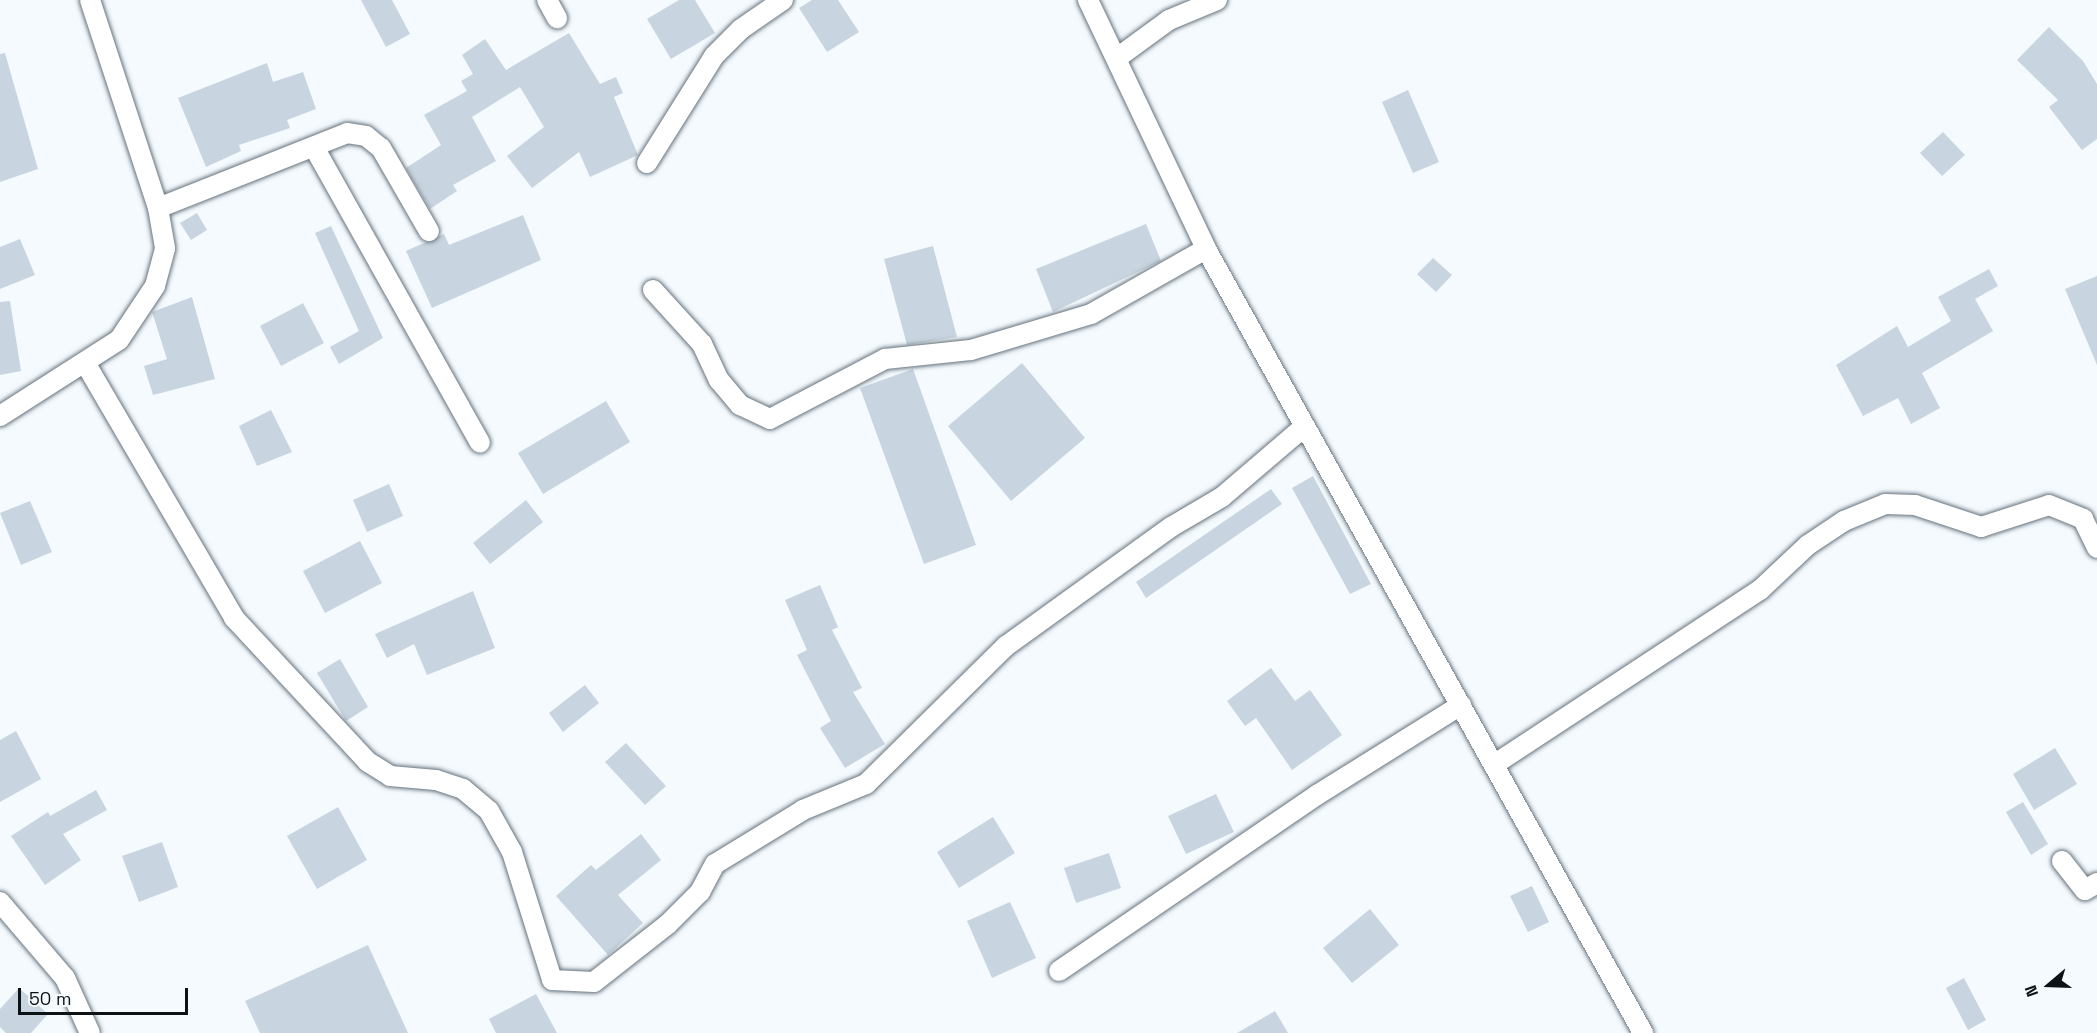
<!DOCTYPE html>
<style>
body{margin:0}
#map{position:relative;width:2097px;height:1033px;overflow:hidden;background:#f4fafe;font-family:"Space Grotesk",sans-serif}
div>[style]{position:absolute}
.building>*{inset:0;background:#c8d5e0}
.roads{filter:drop-shadow(0 0 2px #66727c) drop-shadow(0 0 2px #66727c)}
.street>*{height:20px;margin:-10px;padding:0 10px;transform-origin:10px;border-radius:10px;background:#fff}
span{translate:-50% -50%;white-space:nowrap;text-align:center;line-height:1.15;-webkit-text-stroke:6px #f4fafe;paint-order:stroke}
.north{position:absolute;left:2019px;top:955px;width:60px;height:60px;-webkit-text-stroke:4px #f4fafe;paint-order:stroke;rotate:251deg;font-size:16px;font-weight:700;line-height:24px;text-align:center;color:#0d1216}
.north::after{content:'';display:block;margin:auto;width:21px;height:27px;background:#0d1216;clip-path:polygon(50% 0,100% 100%,50% 72%,0 100%)}
.scale{position:absolute;left:18px;top:988px;width:170px;height:27px;box-sizing:border-box;border:3px solid #0d1216;border-top:0;padding-left:8px;font-size:18px;line-height:21px;white-space:nowrap;color:#0d1216;-webkit-text-stroke:4px #f4fafe;paint-order:stroke}
</style>
<div id="map">
<div class="building">
<i style="clip-path:polygon(361px 0,392px 0,410px 34px,386px 47px)"></i>
<i style="clip-path:polygon(679px 0,695px 0,715px 33px,671px 59px,647px 19px)"></i>
<i style="clip-path:polygon(812px 0,838px 0,859px 32px,827px 52px,799px 8px)"></i>
<i style="clip-path:polygon(2049px 27px,2083px 61px,2097px 84px,2097px 139px,2082px 150px,2049px 107px,2058px 100px,2017px 60px)"></i>
<i style="clip-path:polygon(569px 33px,600px 84px,616px 77px,623px 93px,614px 97px,638px 155px,590px 177px,579px 152px,532px 188px,507px 156px,544px 127px,520px 87px,472px 117px,496px 161px,453px 185px,457px 191px,430px 209px,406px 168px,441px 145px,424px 115px,467px 91px,461px 81px,473px 74px,462px 55px,485px 39px,506px 70px)"></i>
<i style="clip-path:polygon(5px 53px,38px 169px,0 182px,0 54px)"></i>
<i style="clip-path:polygon(267px 63px,273px 82px,303px 72px,316px 109px,287px 120px,290px 128px,239px 145px,241px 151px,206px 167px,178px 98px)"></i>
<i style="clip-path:polygon(1408px 90px,1439px 162px,1413px 173px,1382px 102px)"></i>
<i style="clip-path:polygon(1943px 132px,1965px 155px,1942px 176px,1920px 153px)"></i>
<i style="clip-path:polygon(197px 213px,207px 230px,191px 240px,180px 223px)"></i>
<i style="clip-path:polygon(523px 215px,541px 260px,432px 308px,406px 251px,444px 234px,449px 245px)"></i>
<i style="clip-path:polygon(1146px 224px,1161px 261px,1053px 312px,1036px 269px)"></i>
<i style="clip-path:polygon(331px 226px,383px 338px,339px 364px,330px 347px,359px 331px,315px 233px)"></i>
<i style="clip-path:polygon(20px 239px,35px 275px,0 289px,0 247px)"></i>
<i style="clip-path:polygon(933px 246px,957px 337px,907px 345px,884px 259px)"></i>
<i style="clip-path:polygon(1433px 258px,1452px 275px,1436px 292px,1417px 274px)"></i>
<i style="clip-path:polygon(1989px 269px,1998px 286px,1975px 299px,1993px 331px,1922px 373px,1940px 408px,1911px 424px,1898px 398px,1863px 416px,1836px 365px,1897px 326px,1908px 347px,1951px 321px,1938px 297px)"></i>
<i style="clip-path:polygon(2097px 276px,2097px 365px,2065px 289px)"></i>
<i style="clip-path:polygon(192px 297px,215px 379px,153px 395px,144px 366px,167px 359px,152px 312px)"></i>
<i style="clip-path:polygon(10px 301px,21px 371px,0 375px,0 302px)"></i>
<i style="clip-path:polygon(303px 303px,324px 343px,281px 366px,260px 326px)"></i>
<i style="clip-path:polygon(1022px 363px,1085px 438px,1011px 501px,948px 426px)"></i>
<i style="clip-path:polygon(913px 369px,976px 545px,924px 564px,860px 388px)"></i>
<i style="clip-path:polygon(606px 401px,630px 442px,543px 494px,518px 453px)"></i>
<i style="clip-path:polygon(271px 410px,292px 452px,257px 466px,239px 426px)"></i>
<i style="clip-path:polygon(1313px 476px,1371px 584px,1350px 594px,1292px 488px)"></i>
<i style="clip-path:polygon(389px 484px,403px 516px,367px 532px,353px 500px)"></i>
<i style="clip-path:polygon(1271px 489px,1282px 504px,1146px 598px,1136px 582px)"></i>
<i style="clip-path:polygon(526px 500px,543px 522px,490px 564px,473px 543px)"></i>
<i style="clip-path:polygon(30px 501px,52px 552px,21px 565px,0 513px)"></i>
<i style="clip-path:polygon(360px 541px,382px 583px,325px 613px,303px 571px)"></i>
<i style="clip-path:polygon(820px 585px,838px 627px,832px 630px,862px 688px,853px 692px,885px 744px,845px 768px,820px 728px,831px 721px,797px 655px,807px 650px,785px 600px)"></i>
<i style="clip-path:polygon(473px 591px,495px 648px,427px 675px,414px 644px,387px 658px,375px 634px)"></i>
<i style="clip-path:polygon(340px 659px,368px 707px,346px 721px,317px 673px)"></i>
<i style="clip-path:polygon(1271px 668px,1295px 701px,1310px 690px,1342px 735px,1292px 770px,1256px 718px,1245px 726px,1227px 701px)"></i>
<i style="clip-path:polygon(585px 685px,599px 703px,563px 732px,549px 713px)"></i>
<i style="clip-path:polygon(16px 731px,41px 779px,0 802px,0 740px)"></i>
<i style="clip-path:polygon(626px 743px,666px 786px,645px 805px,605px 762px)"></i>
<i style="clip-path:polygon(2055px 748px,2077px 784px,2034px 810px,2013px 774px)"></i>
<i style="clip-path:polygon(96px 790px,107px 810px,63px 834px,81px 860px,45px 885px,11px 836px,48px 812px,50px 816px)"></i>
<i style="clip-path:polygon(1216px 794px,1234px 832px,1186px 854px,1168px 816px)"></i>
<i style="clip-path:polygon(2023px 802px,2048px 844px,2031px 855px,2006px 812px)"></i>
<i style="clip-path:polygon(338px 807px,367px 860px,317px 889px,287px 836px)"></i>
<i style="clip-path:polygon(993px 817px,1015px 853px,959px 888px,937px 852px)"></i>
<i style="clip-path:polygon(641px 834px,661px 860px,618px 895px,643px 923px,608px 955px,556px 896px,591px 865px,596px 870px)"></i>
<i style="clip-path:polygon(162px 842px,178px 887px,139px 902px,122px 856px)"></i>
<i style="clip-path:polygon(1109px 853px,1121px 888px,1076px 903px,1064px 868px)"></i>
<i style="clip-path:polygon(1532px 886px,1549px 922px,1528px 932px,1510px 896px)"></i>
<i style="clip-path:polygon(1010px 902px,1036px 958px,992px 978px,967px 921px)"></i>
<i style="clip-path:polygon(1370px 909px,1399px 945px,1352px 983px,1323px 948px)"></i>
<i style="clip-path:polygon(368px 945px,408px 1033px,260px 1033px,245px 1001px)"></i>
<i style="clip-path:polygon(1964px 978px,1986px 1020px,1968px 1030px,1946px 988px)"></i>
<i style="clip-path:polygon(19px 988px,48px 1014px,31px 1033px,6px 1033px,0 1027px,0 1009px)"></i>
<i style="clip-path:polygon(536px 994px,557px 1033px,496px 1033px,489px 1019px)"></i>
<i style="clip-path:polygon(1275px 1011px,1288px 1033px,1237px 1033px)"></i>
</div>
<div class="roads">
<div class="street">
<i style="left:547px;top:0;width:21px;rotate:61deg"></i>
<i style="left:1088px;top:0;width:276px;rotate:64.6deg"></i>
<i style="left:1206px;top:249px;width:898px;rotate:60.86deg"></i>
<i style="left:1117px;top:58px;width:64px;rotate:-36.2deg"></i>
<i style="left:1169px;top:20px;width:52px;rotate:-22.6deg"></i>
<i style="left:314px;top:147px;width:339px;rotate:60.7deg"></i>
<i style="left:647px;top:163px;width:126px;rotate:-57.9deg"></i>
<i style="left:714px;top:56px;width:38px;rotate:-45deg"></i>
<i style="left:741px;top:29px;width:51px;rotate:-34.6deg"></i>
<i style="left:158px;top:208px;width:203px;rotate:-21.6deg"></i>
<i style="left:347px;top:133px;width:19px;rotate:9deg"></i>
<i style="left:366px;top:136px;width:19px;rotate:39deg"></i>
<i style="left:381px;top:148px;width:96px;rotate:60deg"></i>
<i style="left:653px;top:290px;width:73px;rotate:47.8deg"></i>
<i style="left:702px;top:344px;width:40px;rotate:65deg"></i>
<i style="left:719px;top:380px;width:33px;rotate:50deg"></i>
<i style="left:740px;top:405px;width:33px;rotate:25deg"></i>
<i style="left:770px;top:419px;width:130px;rotate:-27.6deg"></i>
<i style="left:885px;top:359px;width:86px;rotate:-6deg"></i>
<i style="left:971px;top:350px;width:125px;rotate:-16.7deg"></i>
<i style="left:1091px;top:314px;width:132px;rotate:-29.5deg"></i>
<i style="left:87px;top:366px;width:292px;rotate:59.7deg"></i>
<i style="left:234px;top:618px;width:197px;rotate:47.1deg"></i>
<i style="left:368px;top:762px;width:26px;rotate:32deg"></i>
<i style="left:390px;top:776px;width:46px;rotate:5deg"></i>
<i style="left:436px;top:780px;width:28px;rotate:18deg"></i>
<i style="left:463px;top:789px;width:34px;rotate:40deg"></i>
<i style="left:489px;top:811px;width:47px;rotate:60.7deg"></i>
<i style="left:512px;top:852px;width:134px;rotate:72.6deg"></i>
<i style="left:552px;top:980px;width:42px;rotate:2.7deg"></i>
<i style="left:594px;top:982px;width:93px;rotate:-38deg"></i>
<i style="left:667px;top:925px;width:47px;rotate:-45deg"></i>
<i style="left:700px;top:892px;width:32px;rotate:-62deg"></i>
<i style="left:715px;top:864px;width:103px;rotate:-31.5deg"></i>
<i style="left:803px;top:810px;width:68px;rotate:-22.4deg"></i>
<i style="left:866px;top:784px;width:197px;rotate:-44.6deg"></i>
<i style="left:1006px;top:646px;width:203px;rotate:-35.8deg"></i>
<i style="left:1171px;top:527px;width:59px;rotate:-30.5deg"></i>
<i style="left:1222px;top:497px;width:109px;rotate:-40.5deg"></i>
<i style="left:0;top:416px;width:141px;rotate:-32.6deg"></i>
<i style="left:119px;top:340px;width:65px;rotate:-56.3deg"></i>
<i style="left:155px;top:286px;width:39px;rotate:-75deg"></i>
<i style="left:165px;top:248px;width:41px;rotate:-99.9deg"></i>
<i style="left:158px;top:208px;width:219px;rotate:-108.1deg"></i>
<i style="left:1495px;top:764px;width:317px;rotate:-33.3deg"></i>
<i style="left:1760px;top:590px;width:66px;rotate:-43.2deg"></i>
<i style="left:1808px;top:545px;width:43px;rotate:-33.7deg"></i>
<i style="left:1844px;top:521px;width:44px;rotate:-22.5deg"></i>
<i style="left:1885px;top:504px;width:30px;rotate:2deg"></i>
<i style="left:1915px;top:505px;width:70px;rotate:18.4deg"></i>
<i style="left:1981px;top:527px;width:71px;rotate:-17.9deg"></i>
<i style="left:2049px;top:505px;width:37px;rotate:22deg"></i>
<i style="left:2083px;top:519px;width:32px;rotate:64deg"></i>
<i style="left:2062px;top:861px;width:37px;rotate:52deg"></i>
<i style="left:2085px;top:890px;width:14px;rotate:-30deg"></i>
<i style="left:0;top:902px;width:100px;rotate:49.5deg"></i>
<i style="left:65px;top:978px;width:60px;rotate:65.6deg"></i>
<i style="left:1059px;top:971px;width:312px;rotate:-34.3deg"></i>
<i style="left:1317px;top:795px;width:170px;rotate:-32deg"></i>
</div>
</div>
<div class="north">N</div>
<div class="scale">50 m</div>
</div>
